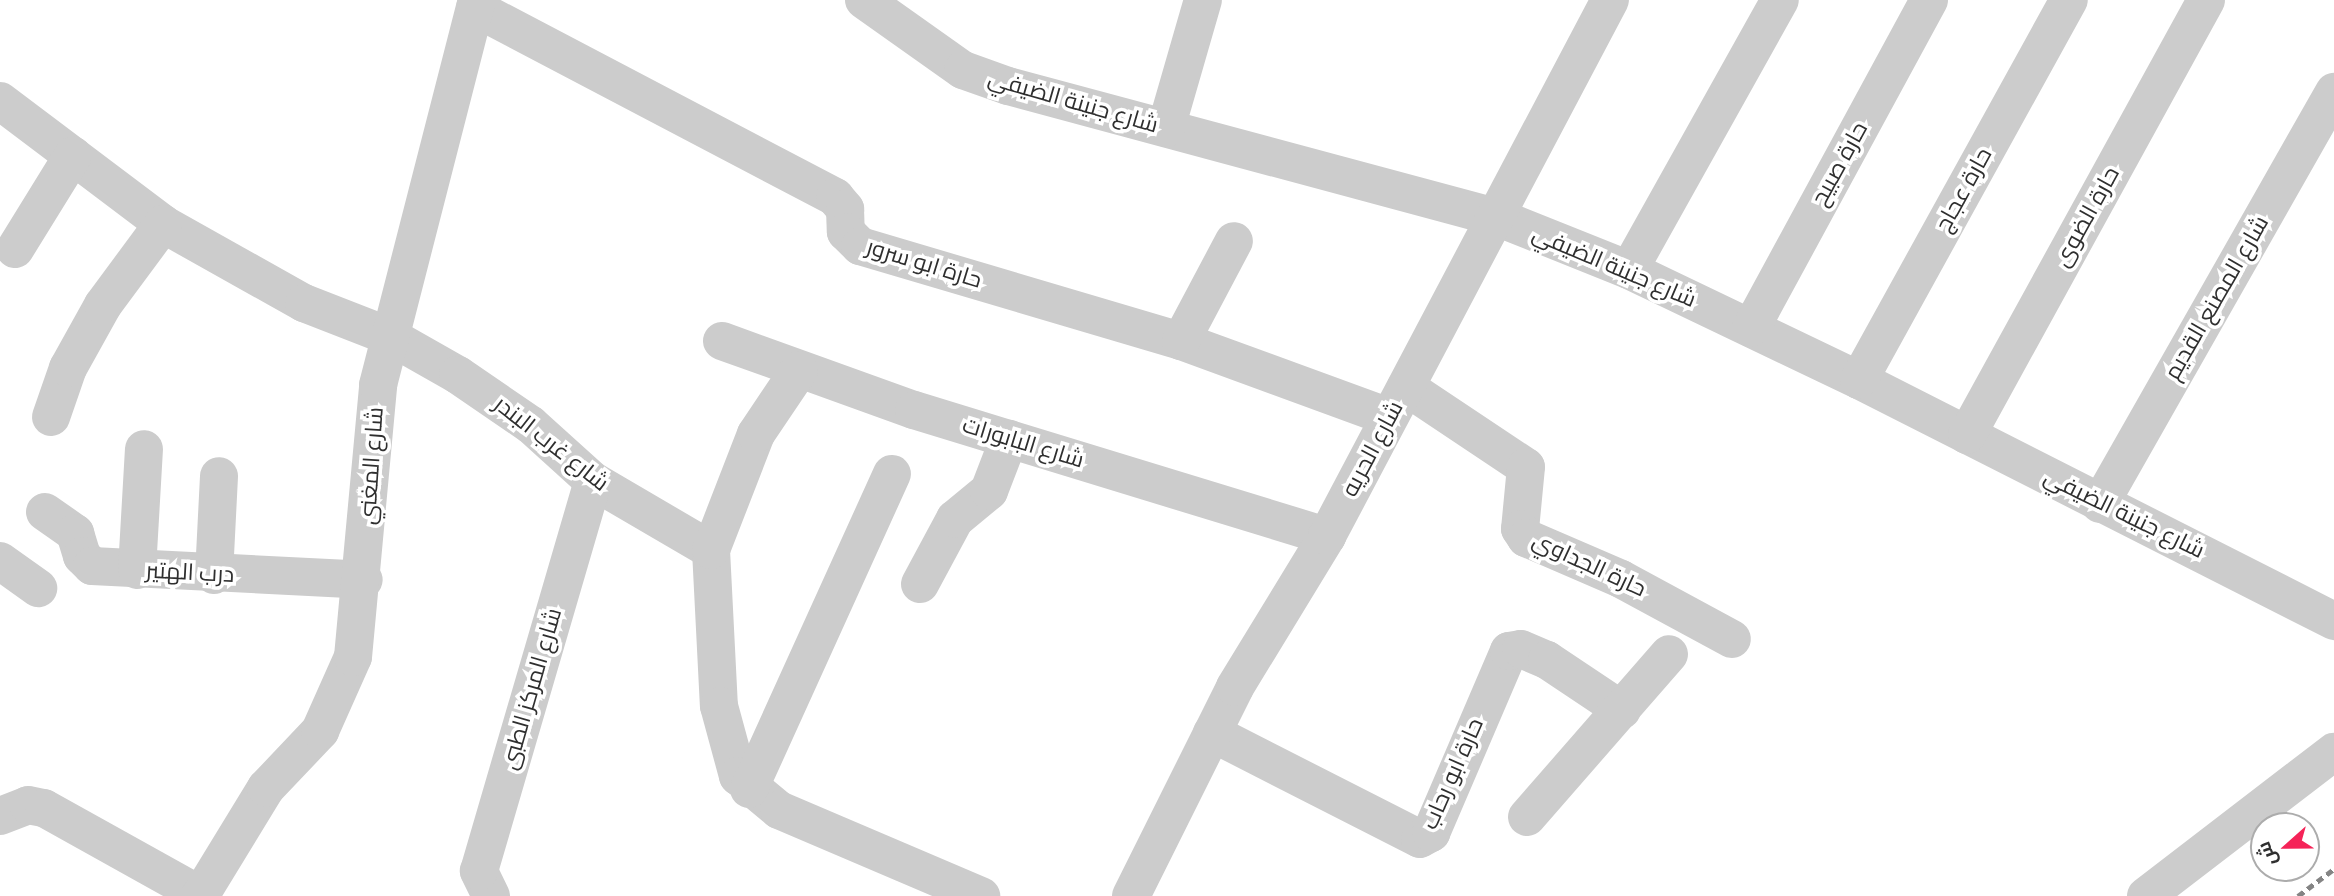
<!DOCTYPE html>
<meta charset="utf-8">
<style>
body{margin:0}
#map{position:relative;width:2334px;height:896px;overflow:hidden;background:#fff;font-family:"Roboto Condensed",Cairo,sans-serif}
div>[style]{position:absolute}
.minor>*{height:38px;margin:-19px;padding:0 19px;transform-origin:19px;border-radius:19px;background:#ccc}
.rail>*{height:5px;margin-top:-2.5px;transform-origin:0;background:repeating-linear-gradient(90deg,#848484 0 7px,transparent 0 12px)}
span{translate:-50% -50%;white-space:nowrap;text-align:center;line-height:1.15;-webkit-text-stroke:7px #fff;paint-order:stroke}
.street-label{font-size:23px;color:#2f2f2f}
.north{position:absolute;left:2250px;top:812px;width:70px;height:70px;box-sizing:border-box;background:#fff;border:2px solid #acacac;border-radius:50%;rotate:249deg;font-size:19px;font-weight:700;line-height:28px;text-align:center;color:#2f2f2f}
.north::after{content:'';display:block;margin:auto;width:24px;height:32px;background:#f52358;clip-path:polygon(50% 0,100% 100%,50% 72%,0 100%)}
</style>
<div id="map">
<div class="minor">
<i style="left:864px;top:0;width:121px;rotate:35.3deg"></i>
<i style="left:963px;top:70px;width:48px;rotate:19.6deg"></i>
<i style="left:1008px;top:86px;width:508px;rotate:15.05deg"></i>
<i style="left:1499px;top:218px;width:140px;rotate:21.8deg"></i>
<i style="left:1629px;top:270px;width:255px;rotate:25.6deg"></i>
<i style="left:1859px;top:380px;width:533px;rotate:26.9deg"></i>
<i style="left:475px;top:8px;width:407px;rotate:27.7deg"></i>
<i style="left:835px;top:197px;width:16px;rotate:50deg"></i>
<i style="left:845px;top:209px;width:23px;rotate:88deg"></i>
<i style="left:846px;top:232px;width:20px;rotate:45deg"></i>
<i style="left:860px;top:246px;width:335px;rotate:16.5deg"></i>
<i style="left:1181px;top:341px;width:221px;rotate:20.1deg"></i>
<i style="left:0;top:101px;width:204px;rotate:37deg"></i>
<i style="left:163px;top:224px;width:162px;rotate:29.3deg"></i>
<i style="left:304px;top:303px;width:93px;rotate:21.3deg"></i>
<i style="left:391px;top:337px;width:77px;rotate:29.6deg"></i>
<i style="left:458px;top:375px;width:88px;rotate:34.4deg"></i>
<i style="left:531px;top:425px;width:84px;rotate:42.1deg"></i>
<i style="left:593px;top:481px;width:137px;rotate:30.3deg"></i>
<i style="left:711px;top:550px;width:156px;rotate:87.1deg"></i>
<i style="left:719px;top:706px;width:73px;rotate:74.8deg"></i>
<i style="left:738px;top:776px;width:53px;rotate:39.7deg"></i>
<i style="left:779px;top:810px;width:220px;rotate:23.1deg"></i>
<i style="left:1166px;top:128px;width:133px;rotate:-73.9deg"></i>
<i style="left:15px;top:249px;width:110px;rotate:-58.3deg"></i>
<i style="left:1629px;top:270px;width:309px;rotate:-60.8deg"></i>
<i style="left:1751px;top:328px;width:373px;rotate:-61.5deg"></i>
<i style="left:722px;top:341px;width:204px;rotate:19.8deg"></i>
<i style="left:914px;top:410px;width:432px;rotate:17deg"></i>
<i style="left:1181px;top:341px;width:113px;rotate:-62.1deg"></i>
<i style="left:1859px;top:380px;width:434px;rotate:-61.1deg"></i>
<i style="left:1406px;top:387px;width:144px;rotate:33.7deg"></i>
<i style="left:1526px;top:467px;width:62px;rotate:95.5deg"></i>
<i style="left:1520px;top:529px;width:11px;rotate:56deg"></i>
<i style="left:1526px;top:538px;width:103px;rotate:23.3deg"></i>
<i style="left:1621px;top:579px;width:126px;rotate:28.4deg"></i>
<i style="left:51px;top:417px;width:52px;rotate:-70.9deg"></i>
<i style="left:68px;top:368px;width:72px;rotate:-60.9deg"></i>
<i style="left:103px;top:305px;width:101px;rotate:-53.5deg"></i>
<i style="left:1967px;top:435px;width:496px;rotate:-61.2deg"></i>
<i style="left:2100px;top:504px;width:474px;rotate:-60.4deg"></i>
<i style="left:45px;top:512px;width:37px;rotate:35deg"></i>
<i style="left:75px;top:533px;width:24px;rotate:73deg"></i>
<i style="left:82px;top:556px;width:14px;rotate:45deg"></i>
<i style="left:92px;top:566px;width:272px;rotate:2.9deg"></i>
<i style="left:711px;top:550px;width:124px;rotate:-68.8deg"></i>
<i style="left:756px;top:434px;width:77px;rotate:-56.1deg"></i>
<i style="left:0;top:561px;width:47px;rotate:35.4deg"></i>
<i style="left:137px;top:570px;width:121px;rotate:-86.7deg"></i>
<i style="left:214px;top:575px;width:99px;rotate:-87.1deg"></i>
<i style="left:920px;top:584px;width:74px;rotate:-61.7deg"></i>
<i style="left:955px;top:519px;width:44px;rotate:-39.5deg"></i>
<i style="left:989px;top:491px;width:56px;rotate:-69deg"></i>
<i style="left:1212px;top:733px;width:233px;rotate:27deg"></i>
<i style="left:1420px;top:839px;width:13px;rotate:-29deg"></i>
<i style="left:1431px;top:833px;width:198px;rotate:-66.8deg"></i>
<i style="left:1509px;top:651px;width:12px;rotate:-9deg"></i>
<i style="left:1521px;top:649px;width:28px;rotate:23deg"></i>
<i style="left:1547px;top:660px;width:90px;rotate:33.7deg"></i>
<i style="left:749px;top:789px;width:346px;rotate:-65.6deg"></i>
<i style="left:0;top:816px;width:30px;rotate:-21deg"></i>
<i style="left:28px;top:805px;width:16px;rotate:11deg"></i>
<i style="left:44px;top:808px;width:179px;rotate:29.1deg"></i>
<i style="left:1527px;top:817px;width:216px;rotate:-48.9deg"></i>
<i style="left:200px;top:896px;width:127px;rotate:-58.6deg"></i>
<i style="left:266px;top:788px;width:79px;rotate:-46.5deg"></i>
<i style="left:320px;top:731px;width:81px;rotate:-66deg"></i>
<i style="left:353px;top:657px;width:273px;rotate:-84.7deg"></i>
<i style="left:378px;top:385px;width:398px;rotate:-75.6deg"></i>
<i style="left:491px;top:896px;width:28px;rotate:-116deg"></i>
<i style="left:479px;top:871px;width:406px;rotate:-73.7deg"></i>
<i style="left:1131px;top:896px;width:233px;rotate:-63.5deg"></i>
<i style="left:1235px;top:687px;width:177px;rotate:-58.6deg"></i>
<i style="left:1327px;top:536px;width:606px;rotate:-62.17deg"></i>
<i style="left:2146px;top:896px;width:237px;rotate:-37.5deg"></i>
</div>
<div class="rail">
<i style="left:2298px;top:896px;width:45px;rotate:-36.9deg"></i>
</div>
<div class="street-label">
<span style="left:1073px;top:102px;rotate:16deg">شارع جنينة الضيفي</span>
<span style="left:1840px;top:164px;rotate:-61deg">حارة صبيح</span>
<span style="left:1964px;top:190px;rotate:-61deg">حارة عجاج</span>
<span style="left:2087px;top:217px;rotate:-61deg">حارة الضوى</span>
<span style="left:924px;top:264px;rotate:17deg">حارة ابو سرور</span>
<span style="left:1614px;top:267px;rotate:23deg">شارع جنينة الضيفي</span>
<span style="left:2217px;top:298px;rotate:-60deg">شارع المصنع القديم</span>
<span style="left:1023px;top:443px;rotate:17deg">شارع البابورات</span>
<span style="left:551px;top:444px;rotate:38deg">شارع غرب البندر</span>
<span style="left:1373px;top:449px;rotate:-62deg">شارع الحريه</span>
<span style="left:372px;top:466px;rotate:-86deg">شارع المغني</span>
<span style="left:2124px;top:514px;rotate:26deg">شارع جنينة الضيفي</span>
<span style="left:1589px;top:565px;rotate:25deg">حارة الجداوي</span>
<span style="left:190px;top:573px;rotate:3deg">درب الهتير</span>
<span style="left:532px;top:689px;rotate:-74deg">شارع المركز الطبى</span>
<span style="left:1453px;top:774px;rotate:-66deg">حارة ابو رحاب</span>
</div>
<div class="north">ش</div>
</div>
